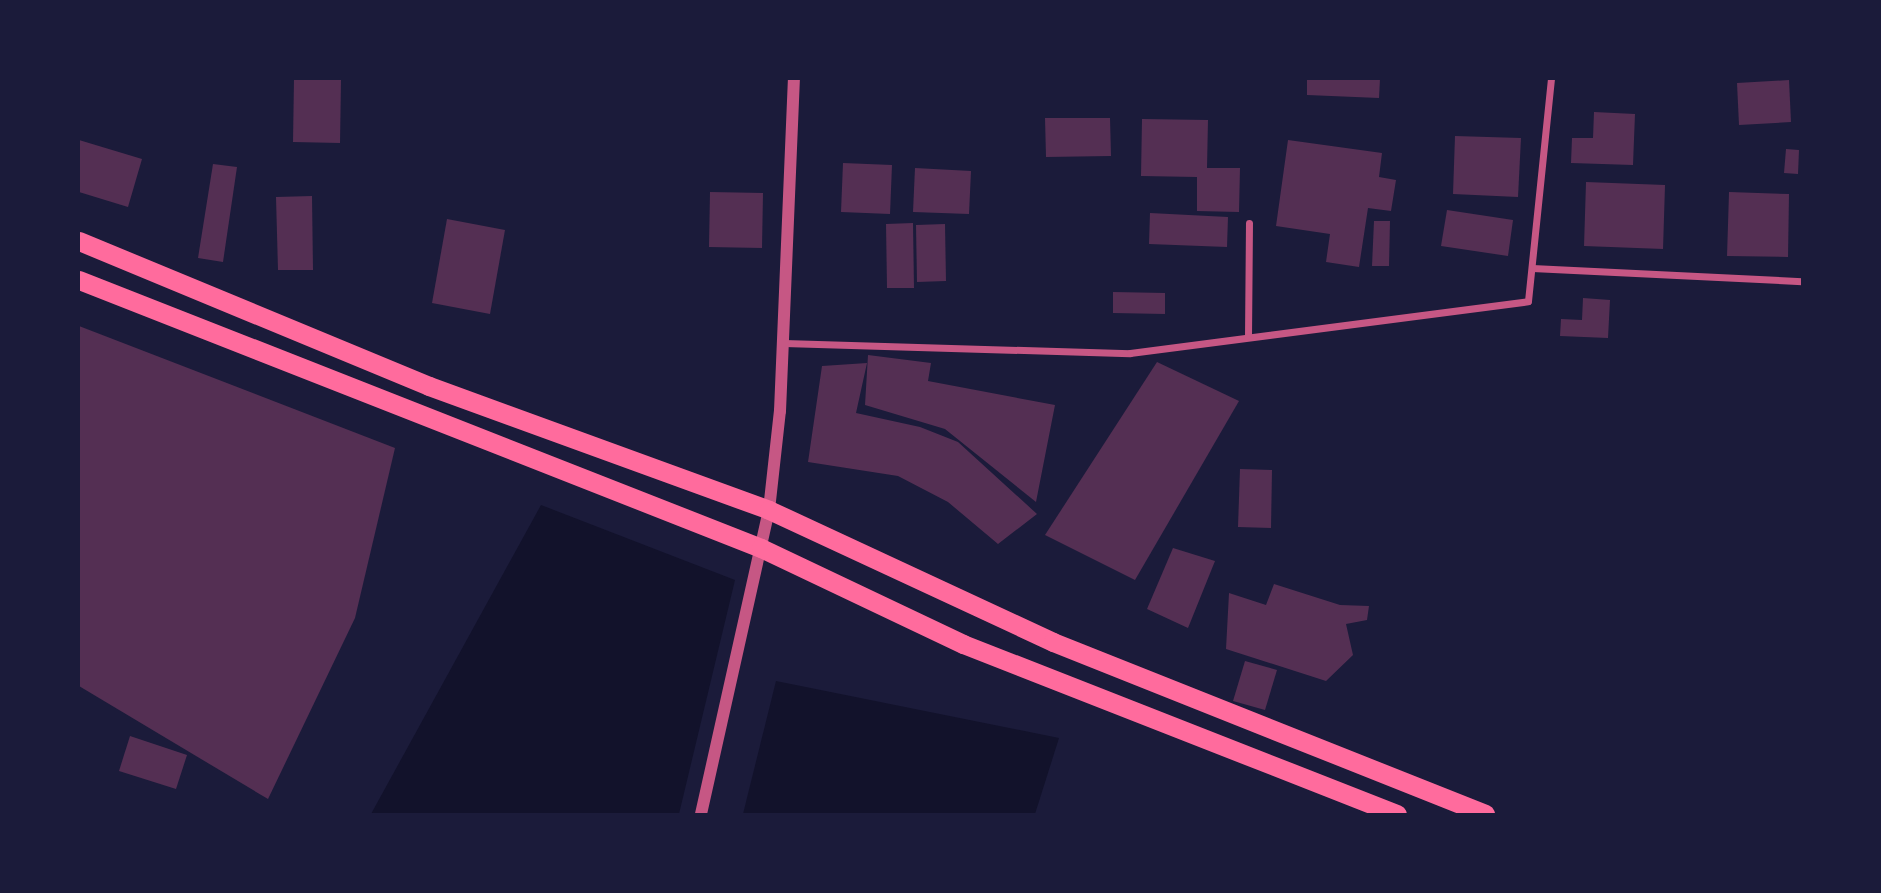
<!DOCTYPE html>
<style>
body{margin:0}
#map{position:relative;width:1881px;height:893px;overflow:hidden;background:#1b1b3a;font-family:Roboto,sans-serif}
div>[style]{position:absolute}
.water>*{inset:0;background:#12122b}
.building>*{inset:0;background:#542f53}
.minor>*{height:7px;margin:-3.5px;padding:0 3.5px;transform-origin:3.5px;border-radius:3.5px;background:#c65784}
.tertiary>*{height:12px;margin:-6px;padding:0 6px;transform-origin:6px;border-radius:6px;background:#c65784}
.trunk>*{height:19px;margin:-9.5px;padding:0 9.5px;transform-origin:9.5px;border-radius:9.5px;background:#ff6b9d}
span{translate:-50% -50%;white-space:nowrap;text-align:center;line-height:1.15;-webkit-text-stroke:7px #1b1b3a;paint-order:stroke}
.frame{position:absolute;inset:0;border:80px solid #1b1b3a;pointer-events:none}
</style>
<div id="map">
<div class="water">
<i style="clip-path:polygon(541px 505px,735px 580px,679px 814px,371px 814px)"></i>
<i style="clip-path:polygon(776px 681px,1059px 738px,1035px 814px,743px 814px)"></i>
</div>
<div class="building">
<i style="clip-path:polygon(294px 79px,341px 79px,340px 143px,293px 142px)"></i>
<i style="clip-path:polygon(1307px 79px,1380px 79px,1379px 98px,1307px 95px)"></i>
<i style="clip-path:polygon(1789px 80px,1791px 122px,1739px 125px,1737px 83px)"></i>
<i style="clip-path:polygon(1594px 112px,1635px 114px,1633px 165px,1571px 163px,1572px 138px,1593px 138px)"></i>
<i style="clip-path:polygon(1045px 118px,1110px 118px,1111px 156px,1046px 157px)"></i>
<i style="clip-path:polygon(1142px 119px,1208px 120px,1207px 168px,1240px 168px,1239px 212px,1197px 211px,1197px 177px,1141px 176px)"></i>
<i style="clip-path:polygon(1455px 136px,1521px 138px,1518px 197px,1453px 194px)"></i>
<i style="clip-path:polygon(79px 140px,142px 159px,128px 207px,79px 192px)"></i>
<i style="clip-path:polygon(1288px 140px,1382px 153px,1379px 177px,1396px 180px,1391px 211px,1368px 208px,1359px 267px,1326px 262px,1330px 234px,1276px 226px)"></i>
<i style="clip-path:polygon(1786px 149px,1799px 150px,1798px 174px,1784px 173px)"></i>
<i style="clip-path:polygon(843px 163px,892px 165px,890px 214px,841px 212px)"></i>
<i style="clip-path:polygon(213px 164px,237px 167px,223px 262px,198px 258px)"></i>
<i style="clip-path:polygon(915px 168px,971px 171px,969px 214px,913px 212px)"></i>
<i style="clip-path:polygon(1586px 182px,1665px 185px,1663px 249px,1584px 246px)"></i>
<i style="clip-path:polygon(710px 192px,763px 193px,762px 248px,709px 247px)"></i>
<i style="clip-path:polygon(1729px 192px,1789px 194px,1788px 257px,1727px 256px)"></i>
<i style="clip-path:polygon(312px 196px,313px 270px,278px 270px,276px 197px)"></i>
<i style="clip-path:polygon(1447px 210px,1513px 220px,1508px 256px,1441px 246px)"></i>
<i style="clip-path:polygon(1150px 213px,1228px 217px,1227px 247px,1149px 244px)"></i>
<i style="clip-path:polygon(447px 219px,505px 230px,490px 314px,432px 303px)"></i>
<i style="clip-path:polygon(1374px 221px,1390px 221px,1389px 266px,1372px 266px)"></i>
<i style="clip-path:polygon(913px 223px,914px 288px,887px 288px,886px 224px)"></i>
<i style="clip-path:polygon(945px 224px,946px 281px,917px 282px,916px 225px)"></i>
<i style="clip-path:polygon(1113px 292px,1165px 293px,1165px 314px,1113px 313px)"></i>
<i style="clip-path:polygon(1583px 298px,1610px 300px,1608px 338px,1560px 336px,1561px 319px,1582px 320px)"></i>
<i style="clip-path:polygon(79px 326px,395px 448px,355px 618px,268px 799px,79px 686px)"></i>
<i style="clip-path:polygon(868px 355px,931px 363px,928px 381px,1055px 405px,1036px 502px,945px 429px,865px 405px)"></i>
<i style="clip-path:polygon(1157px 362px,1239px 401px,1135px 580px,1045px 535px)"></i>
<i style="clip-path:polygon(867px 363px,856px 413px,920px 427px,958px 442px,1037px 514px,998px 544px,948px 502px,898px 476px,808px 462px,822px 366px)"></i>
<i style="clip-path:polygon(1240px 469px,1272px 470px,1271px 528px,1238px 527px)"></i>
<i style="clip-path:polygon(1173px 548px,1215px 561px,1188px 628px,1147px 609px)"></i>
<i style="clip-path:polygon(1274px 584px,1340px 605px,1369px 606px,1367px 620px,1346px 624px,1353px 655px,1326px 681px,1226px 649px,1229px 593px,1266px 605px)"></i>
<i style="clip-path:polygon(1245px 661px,1277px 670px,1265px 710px,1233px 701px)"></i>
<i style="clip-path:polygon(130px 736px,187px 755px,176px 789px,119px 771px)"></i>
</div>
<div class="minor">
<i style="left:1532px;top:268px;width:270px;rotate:2.8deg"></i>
<i style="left:1248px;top:337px;width:114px;rotate:-89.5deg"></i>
<i style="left:784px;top:343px;width:346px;rotate:1.7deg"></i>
<i style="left:1130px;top:353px;width:401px;rotate:-7.4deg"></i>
<i style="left:1528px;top:301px;width:223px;rotate:-84.1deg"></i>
</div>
<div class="tertiary">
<i style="left:701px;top:814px;width:312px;rotate:-77.4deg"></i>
<i style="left:769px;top:510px;width:100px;rotate:-83.7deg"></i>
<i style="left:780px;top:411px;width:332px;rotate:-87.6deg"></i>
</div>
<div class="trunk">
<i style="left:79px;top:241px;width:379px;rotate:22.5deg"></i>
<i style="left:429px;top:386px;width:362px;rotate:20deg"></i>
<i style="left:769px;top:510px;width:313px;rotate:24.9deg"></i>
<i style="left:1053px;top:642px;width:465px;rotate:21.7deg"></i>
<i style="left:79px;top:280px;width:733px;rotate:21.45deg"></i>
<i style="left:761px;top:548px;width:224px;rotate:25.4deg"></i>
<i style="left:963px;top:644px;width:466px;rotate:21.4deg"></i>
</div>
<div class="frame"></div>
</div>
